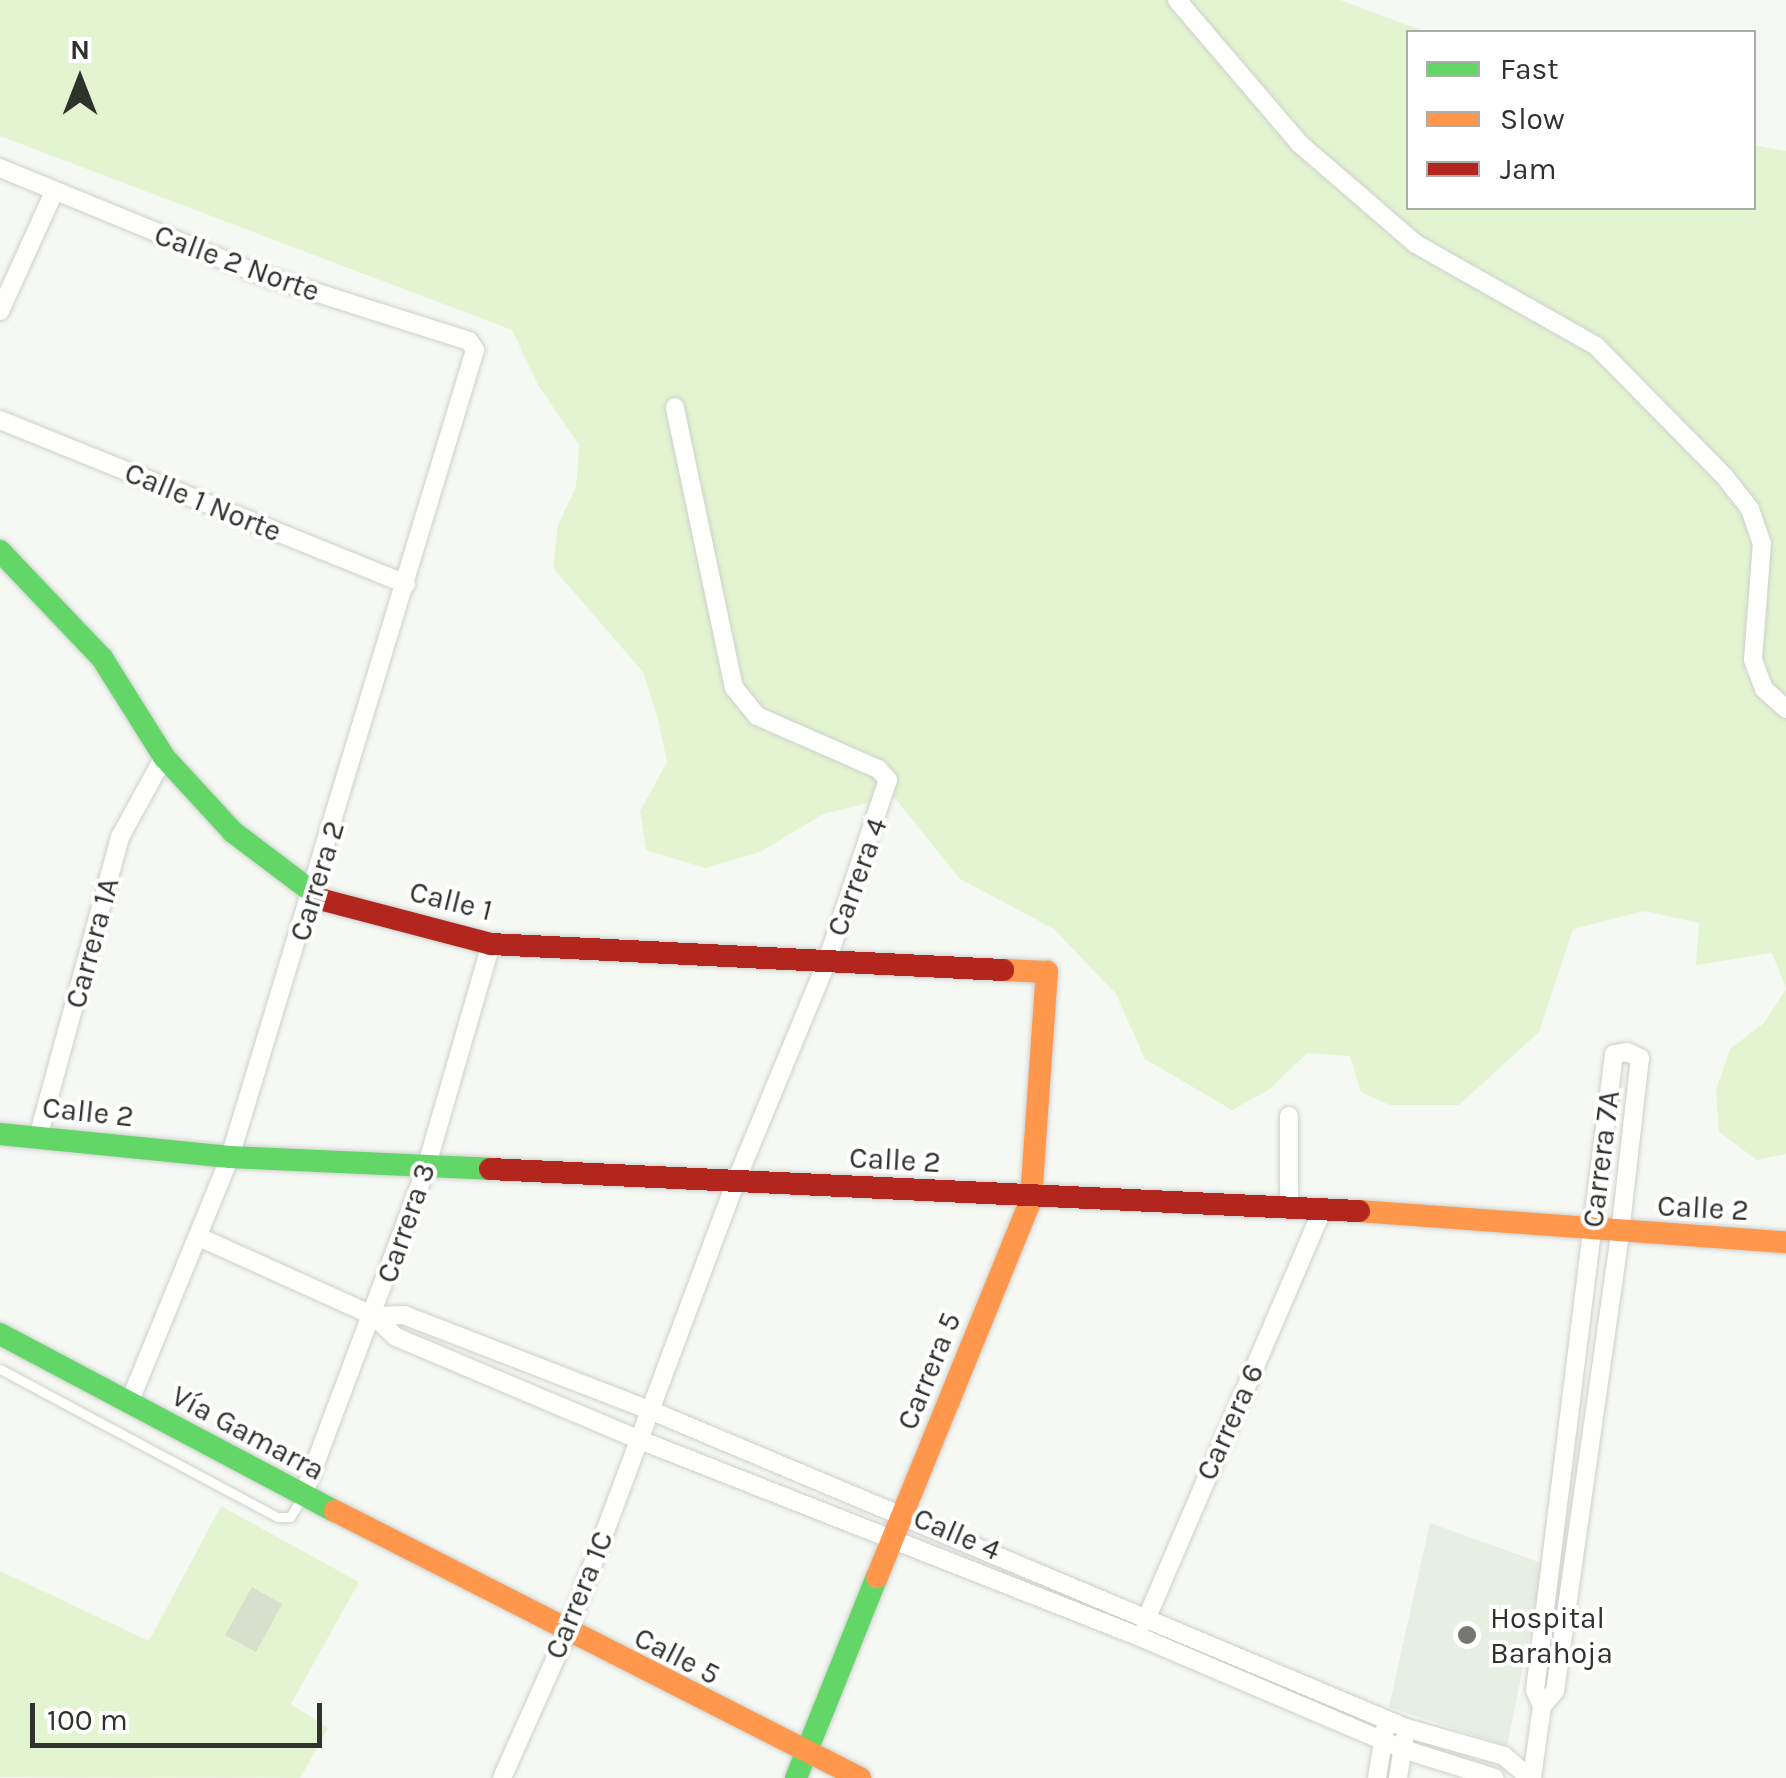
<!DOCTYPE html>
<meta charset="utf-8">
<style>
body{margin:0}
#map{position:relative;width:1786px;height:1778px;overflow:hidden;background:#f5f8f3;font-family:Karla,sans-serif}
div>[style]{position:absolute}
.built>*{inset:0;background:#e7eee2}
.green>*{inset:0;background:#e2f5d0}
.building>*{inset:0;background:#d6e0cc}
.roads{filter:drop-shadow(0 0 2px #cdd0cc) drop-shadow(0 0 2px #cdd0cc)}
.lane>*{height:9px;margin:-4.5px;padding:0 4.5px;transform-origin:4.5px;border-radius:4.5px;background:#fefefd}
.street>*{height:18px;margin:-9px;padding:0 9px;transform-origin:9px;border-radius:9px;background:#fefefd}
.fast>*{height:22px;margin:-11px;padding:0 11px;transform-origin:11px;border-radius:11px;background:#63d668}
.slow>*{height:22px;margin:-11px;padding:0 11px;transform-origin:11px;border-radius:11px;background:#ff974d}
.jam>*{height:22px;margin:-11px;padding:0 11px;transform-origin:11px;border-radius:11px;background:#b3261e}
.dots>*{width:28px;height:28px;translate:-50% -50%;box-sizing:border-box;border:5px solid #fff;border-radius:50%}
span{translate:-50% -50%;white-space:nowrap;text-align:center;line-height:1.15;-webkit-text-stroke:8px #fff;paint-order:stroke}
.street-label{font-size:30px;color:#30322e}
.poi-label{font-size:30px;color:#30322e}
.left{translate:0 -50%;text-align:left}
.legend{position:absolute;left:1406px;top:30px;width:350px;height:180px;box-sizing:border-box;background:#fff;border:2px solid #acadab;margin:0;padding:12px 18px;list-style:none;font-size:30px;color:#30322e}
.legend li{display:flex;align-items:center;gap:20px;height:50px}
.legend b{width:50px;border:2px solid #acadab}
.north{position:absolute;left:30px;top:30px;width:100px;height:100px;-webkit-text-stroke:8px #fff;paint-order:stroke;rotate:0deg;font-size:28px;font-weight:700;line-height:40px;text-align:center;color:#30322e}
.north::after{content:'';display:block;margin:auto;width:35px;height:45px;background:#30322e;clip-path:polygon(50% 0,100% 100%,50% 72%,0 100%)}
.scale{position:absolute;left:30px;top:1703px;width:292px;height:45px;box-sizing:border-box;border:5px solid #30322e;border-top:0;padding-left:12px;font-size:30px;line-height:35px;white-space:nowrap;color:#30322e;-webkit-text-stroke:8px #fff;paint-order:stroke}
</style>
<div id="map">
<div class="built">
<i style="clip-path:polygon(1430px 1523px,1544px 1564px,1507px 1746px,1389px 1707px)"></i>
</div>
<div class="green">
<i style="clip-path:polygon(0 0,1340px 0,1426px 32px,1408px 32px,1408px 208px,1754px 208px,1754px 145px,1786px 151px,1786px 988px,1772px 953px,1696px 965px,1699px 923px,1644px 911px,1573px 929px,1539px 1032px,1459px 1105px,1390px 1105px,1361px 1092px,1350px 1056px,1307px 1053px,1270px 1089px,1232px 1110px,1145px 1059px,1116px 994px,1054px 929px,960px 879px,894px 797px,823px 814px,760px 852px,705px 868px,646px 850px,640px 811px,667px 762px,658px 719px,643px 672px,553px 568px,558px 525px,576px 487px,579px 445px,538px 385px,512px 330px,0 136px)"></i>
<i style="clip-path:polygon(1786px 989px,1786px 1154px,1757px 1160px,1719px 1132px,1716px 1090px,1730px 1049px,1764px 1023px)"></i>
<i style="clip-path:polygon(221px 1506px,359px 1582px,291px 1704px,328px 1728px,300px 1778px,0 1777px,0 1571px,149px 1641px)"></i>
</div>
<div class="building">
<i style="clip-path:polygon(252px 1587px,282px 1604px,256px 1652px,225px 1635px)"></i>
</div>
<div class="roads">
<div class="lane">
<i style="left:0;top:1369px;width:314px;rotate:28.1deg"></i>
<i style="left:277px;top:1517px;width:13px"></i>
<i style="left:290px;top:1517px;width:25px;rotate:-58deg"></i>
</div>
<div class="street">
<i style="left:1177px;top:0;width:189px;rotate:49.5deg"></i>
<i style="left:1300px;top:144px;width:153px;rotate:40.8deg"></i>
<i style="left:1416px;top:244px;width:207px;rotate:29.5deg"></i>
<i style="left:1596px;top:346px;width:184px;rotate:45.4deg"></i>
<i style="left:1725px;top:477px;width:41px;rotate:52deg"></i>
<i style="left:1750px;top:509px;width:36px;rotate:71deg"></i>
<i style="left:1762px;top:543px;width:117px;rotate:94.4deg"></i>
<i style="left:1753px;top:660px;width:31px;rotate:69deg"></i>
<i style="left:1764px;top:689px;width:30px;rotate:42deg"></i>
<i style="left:0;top:168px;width:279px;rotate:22.3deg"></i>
<i style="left:258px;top:274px;width:221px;rotate:17.6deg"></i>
<i style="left:469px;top:341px;width:11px;rotate:56deg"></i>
<i style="left:475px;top:350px;width:843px;rotate:106.89deg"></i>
<i style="left:230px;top:1157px;width:266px;rotate:112.3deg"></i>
<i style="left:0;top:311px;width:128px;rotate:-65.6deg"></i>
<i style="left:0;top:420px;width:438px;rotate:22deg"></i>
<i style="left:38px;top:1137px;width:311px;rotate:-74.7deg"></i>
<i style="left:120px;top:837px;width:91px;rotate:-61.2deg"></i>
<i style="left:1289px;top:1206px;width:90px;rotate:-90deg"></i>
<i style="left:199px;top:1237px;width:192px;rotate:24.3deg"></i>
<i style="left:374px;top:1316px;width:30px;rotate:44deg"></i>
<i style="left:396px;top:1337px;width:265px;rotate:22.9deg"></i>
<i style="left:640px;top:1440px;width:537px;rotate:21.5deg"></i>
<i style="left:1140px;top:1637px;width:286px;rotate:23.1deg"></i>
<i style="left:1403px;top:1749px;width:96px;rotate:17.5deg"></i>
<i style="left:374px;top:1316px;width:30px;rotate:-2deg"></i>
<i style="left:404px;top:1315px;width:266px;rotate:21.2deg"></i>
<i style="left:652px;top:1411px;width:818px;rotate:22.8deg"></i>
<i style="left:1406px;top:1728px;width:102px;rotate:15.9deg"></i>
<i style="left:1504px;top:1756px;width:34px;rotate:40deg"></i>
<i style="left:303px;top:1496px;width:350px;rotate:-69.4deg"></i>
<i style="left:426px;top:1168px;width:233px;rotate:-73.8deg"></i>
<i style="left:1145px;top:1622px;width:450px;rotate:-66.7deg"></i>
<i style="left:502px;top:1778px;width:159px;rotate:-65.9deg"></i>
<i style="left:567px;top:1633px;width:483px;rotate:-69.5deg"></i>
<i style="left:736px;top:1181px;width:238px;rotate:-67.5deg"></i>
<i style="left:827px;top:961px;width:191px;rotate:-71.4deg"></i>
<i style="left:888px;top:780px;width:15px;rotate:-132deg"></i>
<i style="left:878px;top:769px;width:132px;rotate:-156.3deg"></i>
<i style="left:757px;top:716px;width:36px;rotate:-129deg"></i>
<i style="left:734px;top:688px;width:287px;rotate:-101.9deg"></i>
<i style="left:1377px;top:1778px;width:50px;rotate:-80.7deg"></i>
<i style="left:1398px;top:1778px;width:39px;rotate:-81deg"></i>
<i style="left:1532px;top:1778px;width:73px;rotate:-82.1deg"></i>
<i style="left:1542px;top:1706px;width:20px;rotate:-49deg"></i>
<i style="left:1555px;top:1691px;width:463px;rotate:-81.9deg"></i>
<i style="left:1620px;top:1233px;width:176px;rotate:-83.5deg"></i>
<i style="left:1640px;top:1058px;width:14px;rotate:-155deg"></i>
<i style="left:1627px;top:1052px;width:13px;rotate:171deg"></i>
<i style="left:1614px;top:1054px;width:641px;rotate:97.08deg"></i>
<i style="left:1535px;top:1690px;width:17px;rotate:66deg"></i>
</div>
<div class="fast">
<i style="left:0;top:551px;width:148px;rotate:46.4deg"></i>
<i style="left:102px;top:658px;width:117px;rotate:57.9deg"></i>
<i style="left:164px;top:757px;width:102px;rotate:47.4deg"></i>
<i style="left:233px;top:832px;width:113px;rotate:37.1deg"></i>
<i style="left:0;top:1134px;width:231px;rotate:5.7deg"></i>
<i style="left:230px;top:1157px;width:260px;rotate:2.6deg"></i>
<i style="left:0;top:1334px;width:379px;rotate:27.9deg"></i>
<i style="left:796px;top:1778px;width:217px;rotate:-68.1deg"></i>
</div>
<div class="slow">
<i style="left:1359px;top:1211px;width:428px;rotate:4.2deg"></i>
<i style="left:335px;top:1511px;width:589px;rotate:26.96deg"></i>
<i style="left:877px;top:1577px;width:408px;rotate:-67.8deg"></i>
<i style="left:1031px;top:1199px;width:228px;rotate:-86deg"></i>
<i style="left:1047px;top:972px;width:44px;rotate:-177.4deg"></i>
</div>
<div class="jam">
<i style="left:323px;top:900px;width:174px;rotate:14.7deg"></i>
<i style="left:491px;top:944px;width:513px;rotate:2.91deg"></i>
<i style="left:490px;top:1169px;width:870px;rotate:2.77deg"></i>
</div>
</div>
<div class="dots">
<i style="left:1467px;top:1635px;background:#757773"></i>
</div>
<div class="street-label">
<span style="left:237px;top:263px;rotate:20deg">Calle 2 Norte</span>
<span style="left:203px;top:502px;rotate:22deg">Calle 1 Norte</span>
<span style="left:857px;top:877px;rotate:-70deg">Carrera 4</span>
<span style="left:317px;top:881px;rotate:-73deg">Carrera 2</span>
<span style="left:451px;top:901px;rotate:14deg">Calle 1</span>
<span style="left:92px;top:943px;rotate:-75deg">Carrera 1A</span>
<span style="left:88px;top:1112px;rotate:6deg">Calle 2</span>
<span style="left:1601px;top:1159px;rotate:-83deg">Carrera 7A</span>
<span style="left:895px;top:1160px;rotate:3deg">Calle 2</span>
<span style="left:1703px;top:1208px;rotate:3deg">Calle 2</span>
<span style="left:406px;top:1223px;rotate:-71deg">Carrera 3</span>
<span style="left:929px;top:1371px;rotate:-68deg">Carrera 5</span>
<span style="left:1230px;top:1422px;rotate:-66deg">Carrera 6</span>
<span style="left:248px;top:1433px;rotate:28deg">Vía Gamarra</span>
<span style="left:957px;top:1534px;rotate:23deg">Calle 4</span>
<span style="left:579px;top:1595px;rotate:-68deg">Carrera 1C</span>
<span style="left:677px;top:1656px;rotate:27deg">Calle 5</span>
</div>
<div class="poi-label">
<span class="left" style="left:1490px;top:1635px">Hospital<br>Barahoja</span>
</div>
<ul class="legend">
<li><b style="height:12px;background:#63d668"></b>Fast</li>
<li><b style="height:12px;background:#ff974d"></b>Slow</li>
<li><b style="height:12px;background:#b3261e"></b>Jam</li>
</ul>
<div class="north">N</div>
<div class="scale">100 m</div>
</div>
